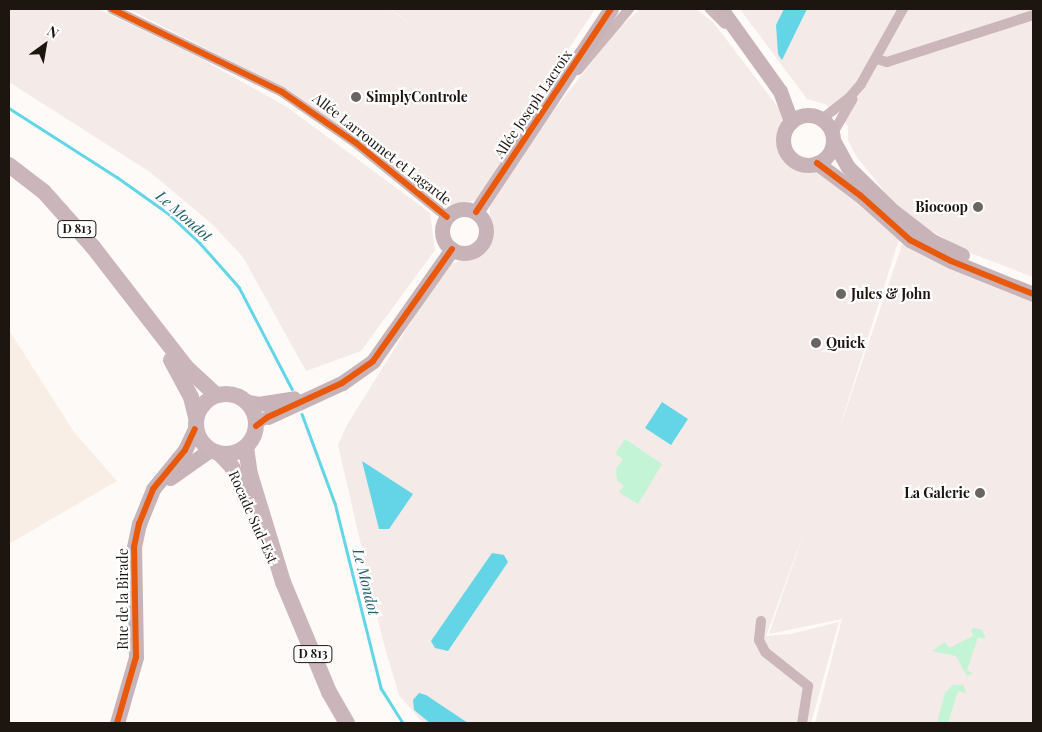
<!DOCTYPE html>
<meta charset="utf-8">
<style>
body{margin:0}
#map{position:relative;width:1042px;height:732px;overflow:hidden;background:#fdfaf8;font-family:"Playfair Display",serif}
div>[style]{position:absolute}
.commercial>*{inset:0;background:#f4eae7}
.built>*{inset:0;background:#f8eee6}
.green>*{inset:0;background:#c3f4d5}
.water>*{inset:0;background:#64d5e6}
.stream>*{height:2.5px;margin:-1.25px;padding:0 1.25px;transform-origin:1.25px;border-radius:1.25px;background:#64d5e6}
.street>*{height:10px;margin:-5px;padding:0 5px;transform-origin:5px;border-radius:5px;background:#cbb6ba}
.secondary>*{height:15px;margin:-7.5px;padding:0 7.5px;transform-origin:7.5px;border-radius:7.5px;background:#c8b4b8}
.secondary>.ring{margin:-7.5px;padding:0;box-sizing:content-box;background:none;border:15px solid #c8b4b8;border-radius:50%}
.primary>*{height:16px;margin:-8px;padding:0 8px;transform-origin:8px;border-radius:8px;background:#cab6ba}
.primary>.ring{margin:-8px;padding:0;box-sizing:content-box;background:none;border:16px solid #cab6ba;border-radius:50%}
.cycleway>*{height:6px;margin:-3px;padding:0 3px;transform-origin:3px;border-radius:3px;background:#e8590c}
.dots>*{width:14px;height:14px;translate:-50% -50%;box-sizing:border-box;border:2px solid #fff;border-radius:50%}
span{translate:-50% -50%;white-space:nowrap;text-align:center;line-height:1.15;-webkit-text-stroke:4.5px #fff;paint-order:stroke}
.shield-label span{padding:1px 4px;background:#fff;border:1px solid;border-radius:4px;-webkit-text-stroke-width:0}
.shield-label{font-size:12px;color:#1c1510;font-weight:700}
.poi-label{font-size:14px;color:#1c1510;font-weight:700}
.left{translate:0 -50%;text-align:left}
.right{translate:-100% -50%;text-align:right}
.street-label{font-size:14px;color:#1c1510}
.water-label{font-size:15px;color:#215c67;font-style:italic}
.frame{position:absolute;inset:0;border:10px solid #1c1510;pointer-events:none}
.north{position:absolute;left:20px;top:20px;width:50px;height:50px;-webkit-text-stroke:4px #fff;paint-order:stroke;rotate:32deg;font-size:14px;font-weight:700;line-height:20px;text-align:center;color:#1c1510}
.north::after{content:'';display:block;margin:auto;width:18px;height:22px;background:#1c1510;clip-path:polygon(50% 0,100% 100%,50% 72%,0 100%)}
</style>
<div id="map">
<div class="commercial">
<i style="clip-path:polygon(9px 9px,98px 9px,196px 56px,287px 107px,430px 213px,435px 250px,361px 351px,306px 371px,243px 257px,212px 224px,150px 172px,9px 82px)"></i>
<i style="clip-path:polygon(129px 9px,389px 9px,433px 40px,390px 9px,595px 9px,528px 110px,517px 103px,532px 114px,476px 200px,444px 206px,341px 126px,250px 71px)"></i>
<i style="clip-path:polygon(640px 9px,696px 9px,713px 22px,790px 123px,783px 135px,787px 156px,803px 167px,818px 166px,900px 236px,836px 439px,904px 239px,956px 271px,1033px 298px,1033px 723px,815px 723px,842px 619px,769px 634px,805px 529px,766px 636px,791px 634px,839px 622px,811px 723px,423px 723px,399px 695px,383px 641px,338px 445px,347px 425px,438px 279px,448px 265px,463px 260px,490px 240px,490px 201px,497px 190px,555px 109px,619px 28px)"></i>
<i style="clip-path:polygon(740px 9px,1033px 9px,1033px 277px,968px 252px,921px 225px,889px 197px,856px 156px,848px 140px,848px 126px,825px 104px,807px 99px)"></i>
</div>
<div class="built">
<i style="clip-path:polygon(9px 330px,74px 432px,117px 481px,9px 544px)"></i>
</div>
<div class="green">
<i style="clip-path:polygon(625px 439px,662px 464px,638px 504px,619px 492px,624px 486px,617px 480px,616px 469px,623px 459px,615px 454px)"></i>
<i style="clip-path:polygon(974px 628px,982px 630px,985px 636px,985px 639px,978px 637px,967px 670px,973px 673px,967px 676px,956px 656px,932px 651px,945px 642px,949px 648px,973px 636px,971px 630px)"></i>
<i style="clip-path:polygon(953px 685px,963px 685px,966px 693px,958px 691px,948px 723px,937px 723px,945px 693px)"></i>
</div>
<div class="water">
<i style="clip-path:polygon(784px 9px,807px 9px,782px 60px,778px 54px,776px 25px)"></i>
<i style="clip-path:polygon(662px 402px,688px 419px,671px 445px,645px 428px)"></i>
<i style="clip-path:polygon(362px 461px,413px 494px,389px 529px,379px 529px)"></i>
<i style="clip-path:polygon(492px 553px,504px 555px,508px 562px,448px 651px,435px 648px,431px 641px)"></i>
<i style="clip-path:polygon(419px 693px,426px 695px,468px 723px,430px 723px,414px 710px,413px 700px)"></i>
</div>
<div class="stream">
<i style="left:9px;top:108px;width:128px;rotate:32.6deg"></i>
<i style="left:117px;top:177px;width:64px;rotate:35.4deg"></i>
<i style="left:169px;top:214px;width:42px;rotate:43.1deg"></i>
<i style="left:200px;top:243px;width:59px;rotate:48.4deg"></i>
<i style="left:239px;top:287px;width:115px;rotate:62.5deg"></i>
<i style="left:302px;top:414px;width:95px;rotate:69.7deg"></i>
<i style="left:335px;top:503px;width:191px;rotate:76deg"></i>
<i style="left:381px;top:688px;width:41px;rotate:57.8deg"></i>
</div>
<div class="street">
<i style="left:112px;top:9px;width:189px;rotate:26deg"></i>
<i style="left:282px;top:92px;width:90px;rotate:34.6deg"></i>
<i style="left:356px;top:143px;width:117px;rotate:39.1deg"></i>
<i style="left:710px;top:9px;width:21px;rotate:45deg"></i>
<i style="left:877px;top:59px;width:10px;rotate:17deg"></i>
<i style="left:887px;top:62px;width:153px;rotate:-17.8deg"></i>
<i style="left:578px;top:70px;width:80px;rotate:-50.1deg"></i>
<i style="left:822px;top:119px;width:33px;rotate:-38deg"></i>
<i style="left:848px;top:99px;width:20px;rotate:-49deg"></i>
<i style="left:861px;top:84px;width:86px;rotate:-60.8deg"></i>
<i style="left:833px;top:133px;width:39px;rotate:-60deg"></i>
<i style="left:256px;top:426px;width:15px;rotate:-37deg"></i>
<i style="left:761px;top:621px;width:19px;rotate:96deg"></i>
<i style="left:759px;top:640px;width:13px;rotate:63deg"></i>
<i style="left:765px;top:652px;width:55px;rotate:38.3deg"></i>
<i style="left:808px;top:686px;width:37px;rotate:99deg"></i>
</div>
<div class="secondary">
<i style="left:721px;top:9px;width:101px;rotate:54.3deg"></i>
<i style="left:780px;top:91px;width:33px;rotate:70deg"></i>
<i class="ring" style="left:783px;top:115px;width:35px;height:35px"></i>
<i style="left:834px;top:142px;width:29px;rotate:61deg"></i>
<i style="left:848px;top:167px;width:63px;rotate:44.4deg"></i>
<i style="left:893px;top:211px;width:49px;rotate:37.6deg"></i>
<i style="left:932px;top:241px;width:33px;rotate:25deg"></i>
<i style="left:817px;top:163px;width:55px;rotate:36.9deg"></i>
<i style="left:861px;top:196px;width:66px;rotate:41.9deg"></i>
<i style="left:910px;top:240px;width:46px;rotate:27.1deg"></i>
<i style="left:951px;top:261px;width:88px;rotate:21.9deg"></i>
<i class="ring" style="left:442px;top:209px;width:29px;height:29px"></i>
<i style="left:476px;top:212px;width:244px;rotate:-56.4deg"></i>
<i style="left:245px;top:401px;width:13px;rotate:13deg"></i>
<i style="left:258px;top:404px;width:36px;rotate:-9deg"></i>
<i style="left:268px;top:417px;width:81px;rotate:-24.7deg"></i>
<i style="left:342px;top:383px;width:38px;rotate:-35deg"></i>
<i style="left:373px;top:361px;width:137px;rotate:-54.8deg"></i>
<i style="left:170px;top:478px;width:49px;rotate:-35deg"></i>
<i style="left:117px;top:723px;width:69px;rotate:-73.9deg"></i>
<i style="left:136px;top:657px;width:110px;rotate:-91deg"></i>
<i style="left:134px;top:547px;width:24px;rotate:-78deg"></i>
<i style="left:139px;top:524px;width:38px;rotate:-68deg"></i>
<i style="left:153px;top:489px;width:50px;rotate:-50.6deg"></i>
<i style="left:185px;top:450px;width:23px;rotate:-65deg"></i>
</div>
<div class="primary">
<i style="left:9px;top:165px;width:44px;rotate:37.6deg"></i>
<i style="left:44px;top:192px;width:74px;rotate:48.3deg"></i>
<i style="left:93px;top:247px;width:152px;rotate:52.2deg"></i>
<i style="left:186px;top:367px;width:41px;rotate:43deg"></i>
<i style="left:171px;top:360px;width:42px;rotate:61.6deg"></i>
<i style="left:191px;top:397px;width:21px;rotate:76deg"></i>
<i class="ring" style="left:196px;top:394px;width:44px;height:44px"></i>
<i style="left:246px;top:447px;width:27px;rotate:82deg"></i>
<i style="left:250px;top:474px;width:113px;rotate:73deg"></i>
<i style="left:283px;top:582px;width:119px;rotate:67.3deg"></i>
<i style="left:329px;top:692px;width:36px;rotate:60deg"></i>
<i style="left:220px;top:454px;width:18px;rotate:47deg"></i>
<i style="left:232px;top:467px;width:42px;rotate:65.9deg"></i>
</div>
<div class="cycleway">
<i style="left:112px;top:9px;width:189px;rotate:26deg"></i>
<i style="left:282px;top:92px;width:90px;rotate:34.6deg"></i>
<i style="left:356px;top:143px;width:117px;rotate:39.1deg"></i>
<i style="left:817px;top:163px;width:55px;rotate:36.9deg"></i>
<i style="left:861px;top:196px;width:66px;rotate:41.9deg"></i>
<i style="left:910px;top:240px;width:46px;rotate:27.1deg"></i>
<i style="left:951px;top:261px;width:88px;rotate:21.9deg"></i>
<i style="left:476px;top:212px;width:244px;rotate:-56.4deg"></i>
<i style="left:256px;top:426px;width:15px;rotate:-37deg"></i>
<i style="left:268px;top:417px;width:81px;rotate:-24.7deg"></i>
<i style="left:342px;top:383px;width:38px;rotate:-35deg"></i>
<i style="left:373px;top:361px;width:137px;rotate:-54.8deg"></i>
<i style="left:117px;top:723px;width:69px;rotate:-73.9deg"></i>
<i style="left:136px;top:657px;width:110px;rotate:-91deg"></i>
<i style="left:134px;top:547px;width:24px;rotate:-78deg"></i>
<i style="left:139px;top:524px;width:38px;rotate:-68deg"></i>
<i style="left:153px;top:489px;width:50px;rotate:-50.6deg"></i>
<i style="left:185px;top:450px;width:23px;rotate:-65deg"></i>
</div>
<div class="dots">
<i style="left:356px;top:97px;background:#6b6561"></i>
<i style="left:978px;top:207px;background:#6b6561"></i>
<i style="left:841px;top:294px;background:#6b6561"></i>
<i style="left:816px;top:343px;background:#6b6561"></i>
<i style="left:980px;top:493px;background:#6b6561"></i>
</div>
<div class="shield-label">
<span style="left:77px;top:229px">D 813</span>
<span style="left:313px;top:654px">D 813</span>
</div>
<div class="poi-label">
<span class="left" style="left:366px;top:97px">SimplyControle</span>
<span class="right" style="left:968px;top:207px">Biocoop</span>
<span class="left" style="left:851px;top:294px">Jules &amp; John</span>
<span class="left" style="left:826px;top:343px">Quick</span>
<span class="right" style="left:970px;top:493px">La Galerie</span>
</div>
<div class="street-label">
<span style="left:533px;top:104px;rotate:-56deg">Allée Joseph Lacroix</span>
<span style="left:382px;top:149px;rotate:38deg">Allée Larroumet et Lagarde</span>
<span style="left:253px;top:517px;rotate:66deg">Rocade Sud-Est</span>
<span style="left:123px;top:599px;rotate:-90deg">Rue de la Birade</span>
</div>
<div class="water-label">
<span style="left:184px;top:216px;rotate:41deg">Le Mondot</span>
<span style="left:366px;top:582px;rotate:76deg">Le Mondot</span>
</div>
<div class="frame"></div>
<div class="north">N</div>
</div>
